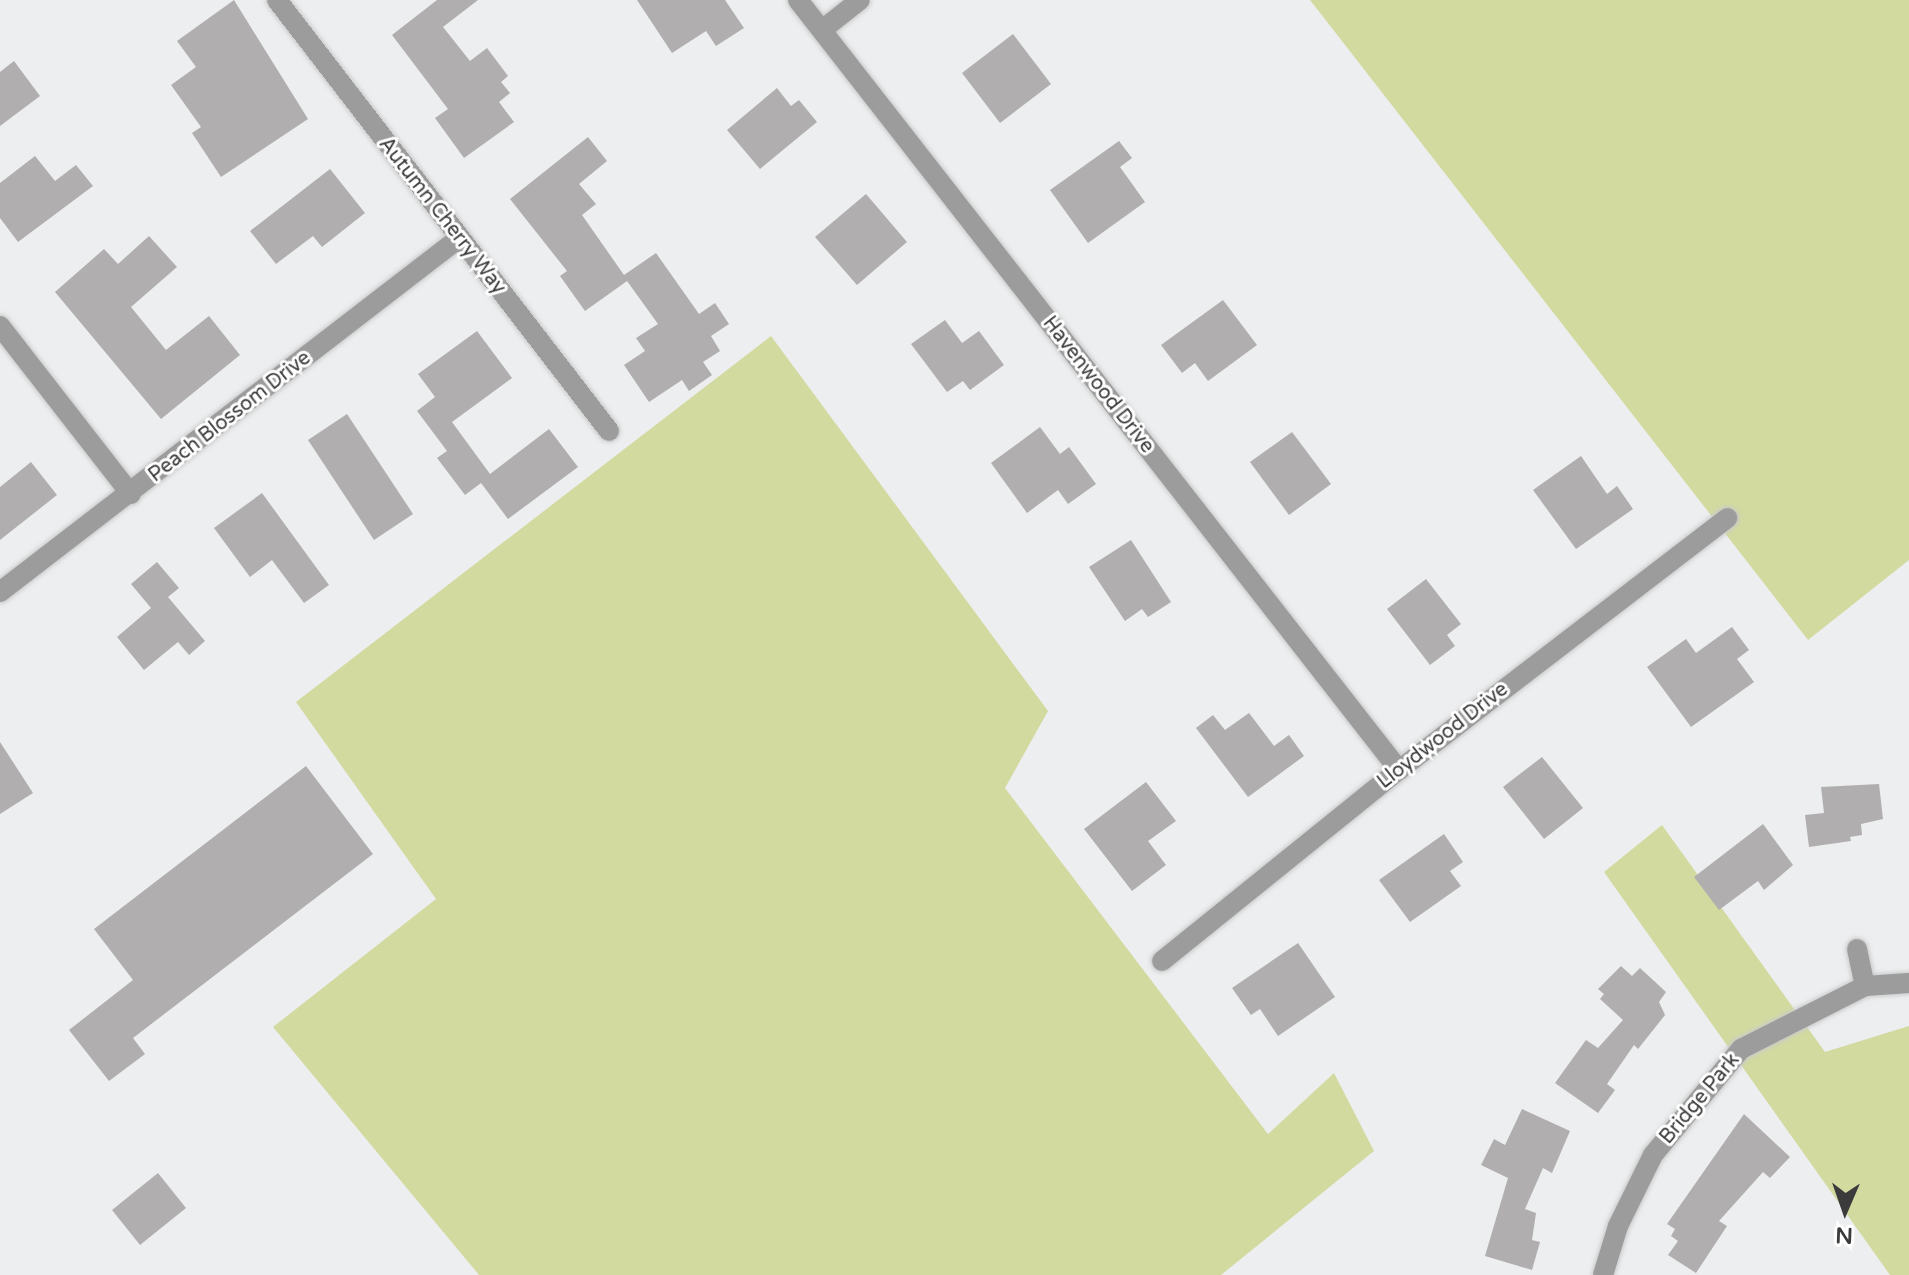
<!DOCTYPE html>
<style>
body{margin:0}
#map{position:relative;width:1909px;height:1275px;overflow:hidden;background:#edeeef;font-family:"Varela Round",sans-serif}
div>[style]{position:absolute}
.green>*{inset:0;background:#d3daa0}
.building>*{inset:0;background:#b0aeae}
.roads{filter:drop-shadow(0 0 2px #c9cacb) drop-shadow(0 0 2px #c9cacb)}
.minor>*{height:20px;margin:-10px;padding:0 10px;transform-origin:10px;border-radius:10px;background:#9d9c9c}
span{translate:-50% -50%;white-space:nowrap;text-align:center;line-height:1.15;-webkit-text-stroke:6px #fff;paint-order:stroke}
.street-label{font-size:20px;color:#3b3b3b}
.north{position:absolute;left:1805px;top:1171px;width:80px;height:80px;-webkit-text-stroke:6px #fff;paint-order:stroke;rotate:182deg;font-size:22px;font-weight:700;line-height:32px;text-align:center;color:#3b3b3b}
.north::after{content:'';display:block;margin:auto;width:28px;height:36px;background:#3b3b3b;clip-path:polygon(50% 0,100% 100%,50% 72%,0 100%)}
</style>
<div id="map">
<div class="green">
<i style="clip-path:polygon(1310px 0,1909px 0,1909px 560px,1808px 640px)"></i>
<i style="clip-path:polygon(771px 336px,1048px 711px,1005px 788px,1268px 1134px,1334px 1073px,1374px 1151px,1221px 1275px,479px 1275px,273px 1027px,436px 899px,296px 702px)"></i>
<i style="clip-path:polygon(1662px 825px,1825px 1052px,1909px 1026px,1909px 1275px,1890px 1275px,1604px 872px)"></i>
</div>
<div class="building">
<i style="clip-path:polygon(234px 0,308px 119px,221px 177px,192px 133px,201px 127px,171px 85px,196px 67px,177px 41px)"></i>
<i style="clip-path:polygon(437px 0,478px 0,443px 27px,470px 61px,487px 48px,508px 76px,501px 82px,510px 93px,499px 102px,514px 122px,464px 158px,435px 118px,448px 109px,392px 35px)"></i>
<i style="clip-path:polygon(637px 0,725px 0,744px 28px,716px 46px,706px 31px,672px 53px)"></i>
<i style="clip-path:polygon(1013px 34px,1051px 84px,1000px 123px,962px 73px)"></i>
<i style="clip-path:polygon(14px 61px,40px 96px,0 126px,0 72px)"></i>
<i style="clip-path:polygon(777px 88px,791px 106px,799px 100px,817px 122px,760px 169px,727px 130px)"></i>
<i style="clip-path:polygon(588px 137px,607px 161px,579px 184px,596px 204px,582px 215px,624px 275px,656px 253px,699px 314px,715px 303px,729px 324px,711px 336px,720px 351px,703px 362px,712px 375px,689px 391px,682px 380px,649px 402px,624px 365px,645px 351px,636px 338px,658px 324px,627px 281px,585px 311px,560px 276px,567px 271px,510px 199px)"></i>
<i style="clip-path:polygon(1119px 141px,1132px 158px,1120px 167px,1145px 202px,1088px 243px,1050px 190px)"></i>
<i style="clip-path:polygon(35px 156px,55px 181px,76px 165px,93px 186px,18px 242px,0 218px,0 183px)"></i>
<i style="clip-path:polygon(330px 169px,365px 213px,322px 247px,313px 236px,276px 264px,250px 231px)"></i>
<i style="clip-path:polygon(866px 194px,907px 242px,857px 285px,815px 237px)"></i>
<i style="clip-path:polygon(149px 236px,177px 267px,131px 307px,166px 350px,209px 316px,240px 355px,161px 419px,55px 292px,104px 249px,118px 264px)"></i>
<i style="clip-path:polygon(1223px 300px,1257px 345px,1208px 381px,1195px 363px,1182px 373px,1161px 345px)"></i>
<i style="clip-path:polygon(945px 320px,962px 343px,979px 331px,1004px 365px,970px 390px,963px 381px,947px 392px,911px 344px)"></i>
<i style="clip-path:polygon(477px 331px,512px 378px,452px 422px,490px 474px,549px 429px,578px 467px,508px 519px,481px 483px,465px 495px,437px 458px,447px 451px,417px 411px,435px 397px,418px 374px)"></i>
<i style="clip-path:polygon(347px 414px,413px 514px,374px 540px,308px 440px)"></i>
<i style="clip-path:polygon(1040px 427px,1060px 454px,1069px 447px,1096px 484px,1068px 504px,1058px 490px,1027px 513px,991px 463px)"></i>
<i style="clip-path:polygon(1292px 432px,1331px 484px,1289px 515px,1250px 462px)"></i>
<i style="clip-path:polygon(1581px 456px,1607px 494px,1617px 486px,1633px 509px,1576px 549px,1533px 490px)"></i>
<i style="clip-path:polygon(31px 462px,57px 495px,0 540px,0 487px)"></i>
<i style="clip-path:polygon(262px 493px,329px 585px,304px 603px,272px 560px,250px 577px,214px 528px)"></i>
<i style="clip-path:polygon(1131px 540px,1171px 602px,1148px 617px,1142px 609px,1125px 621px,1089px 567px)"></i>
<i style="clip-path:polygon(157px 562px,179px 588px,168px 597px,205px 641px,189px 655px,178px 642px,144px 670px,117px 637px,151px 608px,131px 584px)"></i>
<i style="clip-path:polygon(1426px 579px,1461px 624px,1447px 635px,1455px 646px,1430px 665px,1387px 609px)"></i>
<i style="clip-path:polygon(1732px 627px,1749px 650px,1737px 659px,1754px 682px,1691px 727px,1647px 667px,1686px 639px,1696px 653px)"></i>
<i style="clip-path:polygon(1249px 713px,1274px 746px,1289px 735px,1304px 756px,1248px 797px,1196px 728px,1213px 715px,1225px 730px)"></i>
<i style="clip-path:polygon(0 742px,33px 793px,0 814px)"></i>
<i style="clip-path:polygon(1542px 757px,1583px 808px,1544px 839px,1503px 787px)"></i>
<i style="clip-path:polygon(306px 766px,373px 854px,133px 1038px,145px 1054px,109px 1081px,69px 1030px,133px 980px,94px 929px)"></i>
<i style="clip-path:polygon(1146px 782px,1176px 821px,1148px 841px,1166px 865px,1132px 891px,1084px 829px)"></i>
<i style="clip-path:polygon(1879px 784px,1883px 819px,1861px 824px,1862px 835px,1850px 837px,1851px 841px,1809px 847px,1805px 815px,1824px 813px,1821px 787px)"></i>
<i style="clip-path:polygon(1763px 824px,1793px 865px,1764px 890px,1758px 881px,1719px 910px,1694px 877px)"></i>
<i style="clip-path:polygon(1444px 834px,1463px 862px,1450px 871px,1461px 886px,1410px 922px,1379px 880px)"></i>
<i style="clip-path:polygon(1298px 943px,1335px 997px,1278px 1036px,1260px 1009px,1251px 1015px,1232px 988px)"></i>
<i style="clip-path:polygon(1621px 966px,1632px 976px,1640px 968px,1666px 992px,1659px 1002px,1665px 1015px,1638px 1049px,1634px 1045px,1607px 1084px,1615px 1090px,1598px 1113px,1555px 1083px,1586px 1040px,1598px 1048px,1623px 1020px,1600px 999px,1604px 994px,1598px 989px)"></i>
<i style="clip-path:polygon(1522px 1109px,1570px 1131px,1552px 1173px,1543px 1168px,1525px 1209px,1536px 1213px,1532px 1240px,1540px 1242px,1532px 1270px,1485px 1256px,1508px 1178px,1481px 1165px,1494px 1139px,1505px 1145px)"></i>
<i style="clip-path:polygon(1744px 1114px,1790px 1157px,1770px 1178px,1763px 1172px,1719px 1221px,1727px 1226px,1696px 1273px,1668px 1255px,1678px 1241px,1671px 1236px,1675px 1229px,1667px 1224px)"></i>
<i style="clip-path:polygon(158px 1173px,186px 1208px,140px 1245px,112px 1210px)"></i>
</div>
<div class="roads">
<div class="minor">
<i style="left:277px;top:0;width:544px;rotate:52.39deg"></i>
<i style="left:798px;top:0;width:977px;rotate:52.03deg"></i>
<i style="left:822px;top:30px;width:48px;rotate:-38.3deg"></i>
<i style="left:0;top:326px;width:213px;rotate:52.1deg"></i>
<i style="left:0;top:592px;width:578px;rotate:-37.62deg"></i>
<i style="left:1857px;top:949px;width:38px;rotate:78deg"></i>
<i style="left:1162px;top:961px;width:304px;rotate:-38.9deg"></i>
<i style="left:1399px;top:770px;width:414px;rotate:-37.5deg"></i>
<i style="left:1603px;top:1275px;width:51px;rotate:-73deg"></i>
<i style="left:1618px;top:1226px;width:79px;rotate:-63.8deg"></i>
<i style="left:1653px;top:1155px;width:138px;rotate:-50.3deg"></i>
<i style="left:1741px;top:1049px;width:139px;rotate:-26.9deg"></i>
<i style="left:1865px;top:986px;width:44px;rotate:-3.9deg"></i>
</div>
</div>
<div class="street-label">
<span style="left:442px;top:216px;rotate:52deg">Autumn Cherry Way</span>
<span style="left:1098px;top:385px;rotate:52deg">Havenwood Drive</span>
<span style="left:230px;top:417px;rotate:-38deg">Peach Blossom Drive</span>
<span style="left:1443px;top:736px;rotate:-38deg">Lloydwood Drive</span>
<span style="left:1700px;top:1099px;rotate:-50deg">Bridge Park</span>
</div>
<div class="north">N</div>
</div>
